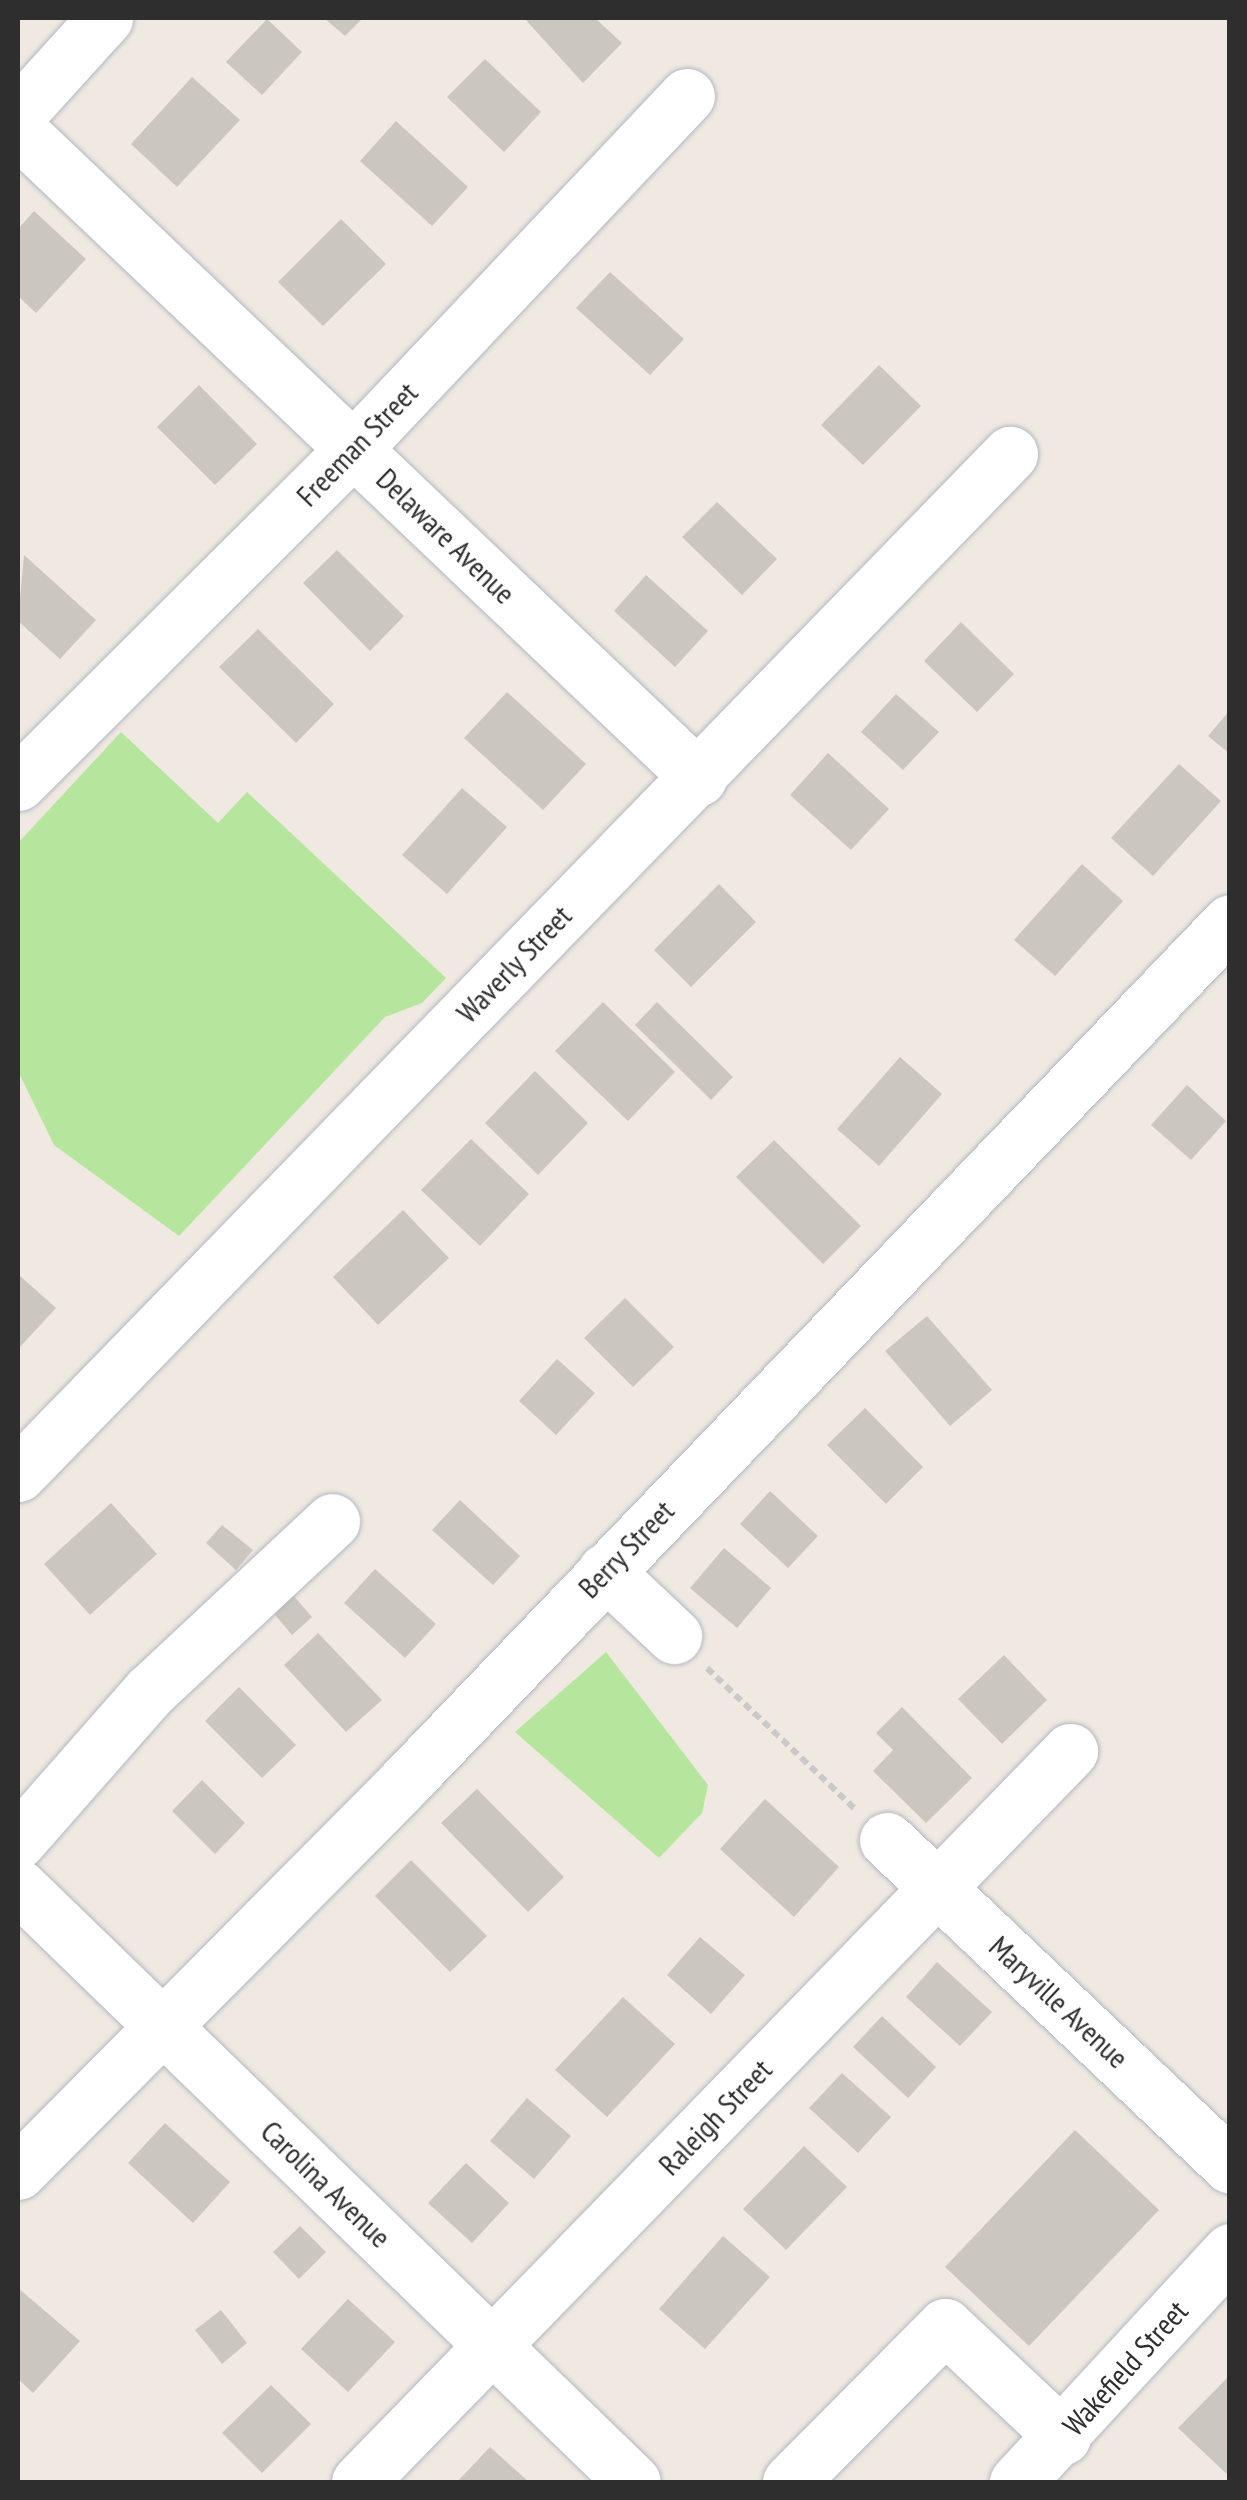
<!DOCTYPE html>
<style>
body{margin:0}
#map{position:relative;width:1247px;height:2500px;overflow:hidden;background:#efe9e1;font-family:"PT Sans Narrow",sans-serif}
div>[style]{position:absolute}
.green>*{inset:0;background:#b6e59e}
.building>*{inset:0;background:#cbc7bf}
.path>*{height:6px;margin-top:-3px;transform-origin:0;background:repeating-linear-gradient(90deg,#c9c9c9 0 8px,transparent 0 13px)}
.roads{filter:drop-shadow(0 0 2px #b4b7c1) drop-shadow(0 0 2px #b4b7c1)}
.minor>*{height:55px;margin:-27.5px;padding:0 27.5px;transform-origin:27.5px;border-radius:27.5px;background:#fff}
span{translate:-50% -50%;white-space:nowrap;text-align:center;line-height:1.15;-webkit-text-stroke:10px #fff;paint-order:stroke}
.street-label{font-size:30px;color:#2e2e2e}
.frame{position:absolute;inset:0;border:20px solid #2e2e2e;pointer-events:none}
</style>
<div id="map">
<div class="green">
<i style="clip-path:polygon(121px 732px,218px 823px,247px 792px,446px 978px,422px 1003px,385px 1017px,179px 1236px,54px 1145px,18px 1071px,18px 843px)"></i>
<i style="clip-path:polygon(606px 1652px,708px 1785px,702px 1813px,659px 1858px,515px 1732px)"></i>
</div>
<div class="building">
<i style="clip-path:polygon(324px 18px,363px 18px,345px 36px)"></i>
<i style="clip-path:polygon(524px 18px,595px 18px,622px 43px,583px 83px)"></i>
<i style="clip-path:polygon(267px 19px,302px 52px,262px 95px,226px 62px)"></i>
<i style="clip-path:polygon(485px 59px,541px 112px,504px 152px,447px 97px)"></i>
<i style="clip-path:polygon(192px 77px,240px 120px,177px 187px,131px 144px)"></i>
<i style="clip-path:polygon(396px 121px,468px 187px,432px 226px,360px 161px)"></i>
<i style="clip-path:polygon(34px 211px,86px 259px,36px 313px,18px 296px,18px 229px)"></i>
<i style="clip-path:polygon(341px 219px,386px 264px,323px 326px,278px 282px)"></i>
<i style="clip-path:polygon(610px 272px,684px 339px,650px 375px,576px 308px)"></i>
<i style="clip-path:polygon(879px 365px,921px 406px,863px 465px,821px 425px)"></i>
<i style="clip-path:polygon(199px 385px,257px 444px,215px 485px,157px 427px)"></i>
<i style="clip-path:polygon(717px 502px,777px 559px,742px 595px,682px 537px)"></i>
<i style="clip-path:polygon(337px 550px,404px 616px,370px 651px,303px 583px)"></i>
<i style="clip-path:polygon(24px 555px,96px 620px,60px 659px,18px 621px)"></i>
<i style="clip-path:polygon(646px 575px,708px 631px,675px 667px,614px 611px)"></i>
<i style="clip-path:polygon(961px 622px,1014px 674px,977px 712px,924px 661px)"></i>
<i style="clip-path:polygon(258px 629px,334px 704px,296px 743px,219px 667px)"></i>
<i style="clip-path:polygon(507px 692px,586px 764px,543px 810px,464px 738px)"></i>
<i style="clip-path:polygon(896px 694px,939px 732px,903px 770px,861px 732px)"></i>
<i style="clip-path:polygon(1230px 710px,1230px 754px,1208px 736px)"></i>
<i style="clip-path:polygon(828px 753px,889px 809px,851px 850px,790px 795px)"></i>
<i style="clip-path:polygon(1179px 764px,1221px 801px,1153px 876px,1111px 838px)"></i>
<i style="clip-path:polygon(462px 788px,507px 827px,447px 894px,402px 855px)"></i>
<i style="clip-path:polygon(1082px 864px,1123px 901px,1055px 976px,1014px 940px)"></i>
<i style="clip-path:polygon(719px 884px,756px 922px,691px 987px,654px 950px)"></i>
<i style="clip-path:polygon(603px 1002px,675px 1072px,628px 1121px,555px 1051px)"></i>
<i style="clip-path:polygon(657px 1002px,733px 1077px,711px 1100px,635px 1025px)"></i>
<i style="clip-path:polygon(900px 1057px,942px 1094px,879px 1166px,837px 1129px)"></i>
<i style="clip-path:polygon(535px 1071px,588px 1123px,538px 1175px,485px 1123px)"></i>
<i style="clip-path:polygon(1187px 1085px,1226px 1121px,1191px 1160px,1151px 1125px)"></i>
<i style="clip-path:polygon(471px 1139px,529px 1194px,480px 1246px,421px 1190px)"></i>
<i style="clip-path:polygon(774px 1140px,861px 1226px,823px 1264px,736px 1177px)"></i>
<i style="clip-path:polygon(403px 1210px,449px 1258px,378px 1325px,333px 1277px)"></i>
<i style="clip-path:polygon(18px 1274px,56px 1308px,18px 1349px)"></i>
<i style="clip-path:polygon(625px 1298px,674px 1347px,633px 1387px,584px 1338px)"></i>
<i style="clip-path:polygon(927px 1316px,992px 1390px,950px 1426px,885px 1351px)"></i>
<i style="clip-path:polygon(557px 1359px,595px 1393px,556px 1435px,519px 1401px)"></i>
<i style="clip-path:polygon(865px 1408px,923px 1467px,886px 1504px,827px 1445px)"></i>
<i style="clip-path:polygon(770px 1491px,818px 1536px,788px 1568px,740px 1524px)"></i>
<i style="clip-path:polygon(460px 1500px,520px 1556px,493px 1585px,432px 1530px)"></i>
<i style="clip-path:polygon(111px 1503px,157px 1554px,90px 1615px,44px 1564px)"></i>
<i style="clip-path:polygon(222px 1525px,253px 1550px,236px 1570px,206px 1543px)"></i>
<i style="clip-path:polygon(724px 1548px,771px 1588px,737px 1628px,690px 1588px)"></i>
<i style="clip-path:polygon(375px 1569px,436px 1624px,405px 1658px,344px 1603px)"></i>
<i style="clip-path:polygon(285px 1586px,312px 1617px,292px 1635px,265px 1603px)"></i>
<i style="clip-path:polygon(318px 1633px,382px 1700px,346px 1732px,284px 1665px)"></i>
<i style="clip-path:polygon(1004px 1655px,1047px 1700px,1002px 1744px,958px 1699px)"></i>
<i style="clip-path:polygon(239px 1687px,296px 1745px,262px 1778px,205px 1721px)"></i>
<i style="clip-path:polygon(902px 1707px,972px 1778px,926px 1823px,873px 1771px,893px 1750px,876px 1733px)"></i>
<i style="clip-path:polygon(202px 1780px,245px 1823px,215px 1854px,172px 1811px)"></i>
<i style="clip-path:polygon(477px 1789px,564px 1877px,528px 1912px,441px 1823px)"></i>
<i style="clip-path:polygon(765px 1799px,839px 1867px,794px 1917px,720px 1849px)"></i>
<i style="clip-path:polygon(411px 1860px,487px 1936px,450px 1972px,375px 1896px)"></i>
<i style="clip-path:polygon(700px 1937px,745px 1975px,711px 2014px,667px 1975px)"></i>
<i style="clip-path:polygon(937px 1962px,992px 2012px,960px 2046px,906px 1997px)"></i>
<i style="clip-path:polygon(623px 1997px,675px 2044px,607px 2117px,555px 2070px)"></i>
<i style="clip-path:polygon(882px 2016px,936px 2067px,908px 2098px,853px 2047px)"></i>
<i style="clip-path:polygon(842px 2073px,891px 2117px,858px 2153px,809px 2108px)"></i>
<i style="clip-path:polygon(527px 2098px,571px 2136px,534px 2179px,490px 2141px)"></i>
<i style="clip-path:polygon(165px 2123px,230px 2182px,193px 2223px,128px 2163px)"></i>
<i style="clip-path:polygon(1075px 2130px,1159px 2210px,1029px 2346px,945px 2267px)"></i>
<i style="clip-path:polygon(804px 2146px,847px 2187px,786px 2250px,743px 2209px)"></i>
<i style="clip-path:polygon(466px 2163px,509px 2203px,472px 2243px,428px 2203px)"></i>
<i style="clip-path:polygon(300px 2226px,326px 2252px,299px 2279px,273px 2252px)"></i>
<i style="clip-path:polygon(723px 2236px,770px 2277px,705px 2349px,659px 2309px)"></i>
<i style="clip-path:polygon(18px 2288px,80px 2341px,33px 2393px,18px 2379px)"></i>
<i style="clip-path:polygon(348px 2299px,395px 2342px,348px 2392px,301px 2349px)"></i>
<i style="clip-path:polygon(221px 2310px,247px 2343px,222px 2364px,195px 2330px)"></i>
<i style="clip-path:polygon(1230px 2375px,1230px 2477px,1178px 2428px)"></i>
<i style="clip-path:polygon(271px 2385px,311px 2424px,262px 2473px,222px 2433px)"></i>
<i style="clip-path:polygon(490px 2447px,529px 2482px,457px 2482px)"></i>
</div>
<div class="path">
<i style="left:707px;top:1668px;width:203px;rotate:43.6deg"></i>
</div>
<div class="roads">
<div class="minor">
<i style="left:18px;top:114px;width:130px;rotate:-47.8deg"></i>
<i style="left:18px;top:130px;width:940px;rotate:43.58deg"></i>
<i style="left:18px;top:783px;width:473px;rotate:-44.9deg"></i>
<i style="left:353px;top:449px;width:486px;rotate:-46.6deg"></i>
<i style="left:18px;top:1474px;width:1423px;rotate:-45.8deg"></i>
<i style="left:605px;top:1571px;width:95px;rotate:43.3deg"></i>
<i style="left:887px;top:1840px;width:473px;rotate:43.5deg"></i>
<i style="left:18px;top:1841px;width:200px;rotate:-48.7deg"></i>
<i style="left:150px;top:1691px;width:249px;rotate:-43deg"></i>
<i style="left:18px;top:1886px;width:856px;rotate:44.1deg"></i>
<i style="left:18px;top:2172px;width:544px;rotate:-45.22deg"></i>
<i style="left:401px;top:1786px;width:1197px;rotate:-46.18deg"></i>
<i style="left:359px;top:2482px;width:1020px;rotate:-45.79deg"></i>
<i style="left:790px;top:2482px;width:220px;rotate:-45.2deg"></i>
<i style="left:945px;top:2326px;width:162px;rotate:43.2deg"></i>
<i style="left:1017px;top:2482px;width:314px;rotate:-47.3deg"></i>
</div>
</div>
<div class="street-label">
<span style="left:357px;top:444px;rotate:-46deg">Freeman Street</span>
<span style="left:446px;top:536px;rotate:44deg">Delaware Avenue</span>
<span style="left:514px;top:964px;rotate:-46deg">Waverly Street</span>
<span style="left:626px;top:1549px;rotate:-46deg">Berry Street</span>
<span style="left:1059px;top:2002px;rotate:43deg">Maryville Avenue</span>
<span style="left:715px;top:2117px;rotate:-46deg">Raleigh Street</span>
<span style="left:326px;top:2184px;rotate:44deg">Carolina Avenue</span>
<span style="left:1125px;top:2368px;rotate:-48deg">Wakefield Street</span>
</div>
<div class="frame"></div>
</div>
